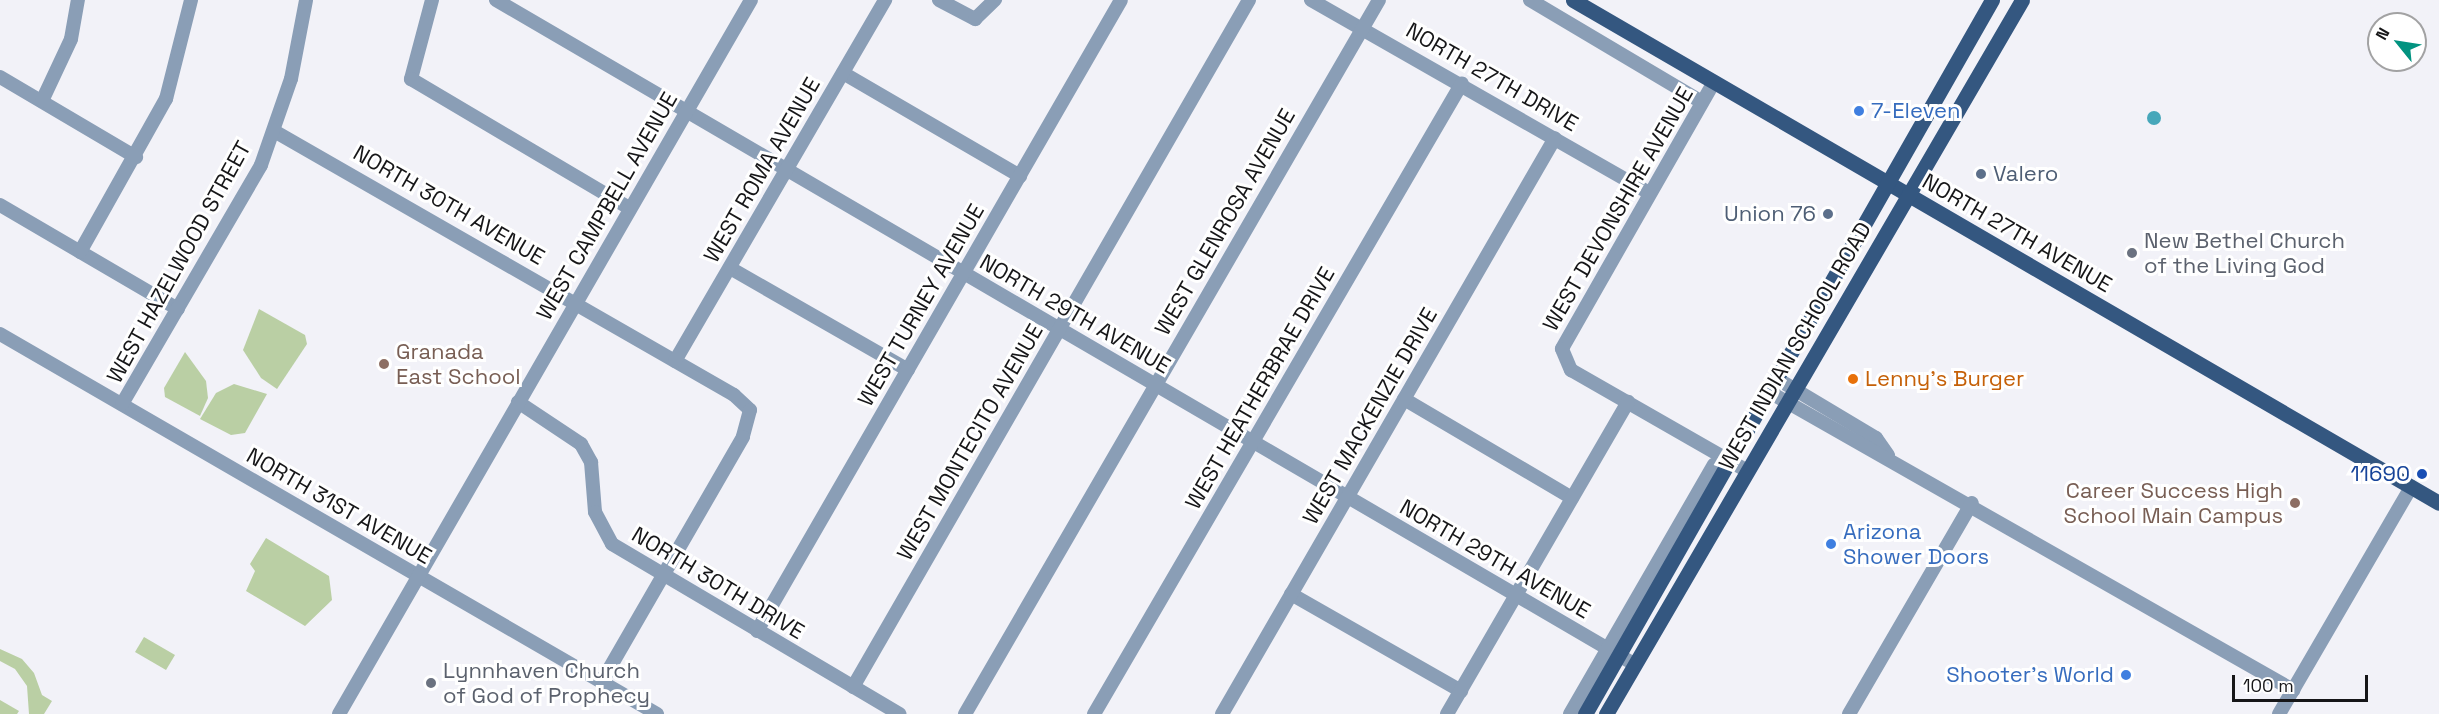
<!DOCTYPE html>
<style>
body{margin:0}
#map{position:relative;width:2439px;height:714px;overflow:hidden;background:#f2f2f8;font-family:"Space Grotesk",sans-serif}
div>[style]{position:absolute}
.green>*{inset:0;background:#bacfa4}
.water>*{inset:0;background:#47a7ba}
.round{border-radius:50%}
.minor>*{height:14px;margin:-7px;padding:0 7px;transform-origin:7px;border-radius:7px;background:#8a9eb6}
.major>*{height:15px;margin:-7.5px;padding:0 7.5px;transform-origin:7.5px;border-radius:7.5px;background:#345780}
.dots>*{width:16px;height:16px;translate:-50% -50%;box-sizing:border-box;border:3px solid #fff;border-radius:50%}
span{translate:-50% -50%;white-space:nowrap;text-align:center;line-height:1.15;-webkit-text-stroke:6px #fff;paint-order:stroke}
.street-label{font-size:22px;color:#161618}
.shop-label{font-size:22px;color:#366cbe}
.left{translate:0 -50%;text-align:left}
.right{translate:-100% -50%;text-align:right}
.service-label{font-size:22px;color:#4e5e75}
.worship-label{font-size:22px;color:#5b616d}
.education-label{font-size:22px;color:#785e54}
.food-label{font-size:22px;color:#c56008}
.transit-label{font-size:22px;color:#164399}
.north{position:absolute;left:2367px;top:12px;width:60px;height:60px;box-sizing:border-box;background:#fff;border:2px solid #a2a2a3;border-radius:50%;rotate:300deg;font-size:16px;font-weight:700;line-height:24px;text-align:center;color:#161618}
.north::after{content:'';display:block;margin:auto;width:21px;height:27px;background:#029380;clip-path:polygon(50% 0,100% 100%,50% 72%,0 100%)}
.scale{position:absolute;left:2232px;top:675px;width:136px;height:27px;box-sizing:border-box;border:3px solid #161618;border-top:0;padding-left:8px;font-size:18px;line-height:21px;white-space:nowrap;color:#161618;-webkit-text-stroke:4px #fff;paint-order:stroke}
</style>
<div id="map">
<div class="green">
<i style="clip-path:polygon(259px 309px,305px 335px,307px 344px,277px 389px,261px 378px,243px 350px)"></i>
<i style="clip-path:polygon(185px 352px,206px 381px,208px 398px,200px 416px,165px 397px,164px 388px)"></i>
<i style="clip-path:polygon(234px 384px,267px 394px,245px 433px,231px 435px,200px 419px,216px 393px)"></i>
<i style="clip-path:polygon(266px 538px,329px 576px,332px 600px,305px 626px,246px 591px,255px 571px,250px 564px)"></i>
<i style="clip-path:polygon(144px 637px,175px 655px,166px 670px,135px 652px)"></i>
<i style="clip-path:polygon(0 649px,22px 659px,34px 673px,42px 695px,52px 701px,44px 714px,29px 714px,27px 686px,15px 669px,0 661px)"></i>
<i style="clip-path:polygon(0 700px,19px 711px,17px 714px,0 714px)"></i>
</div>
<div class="water">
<i class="round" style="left:2147px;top:111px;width:14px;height:14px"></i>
</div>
<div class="minor">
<i style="left:432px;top:0;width:82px;rotate:104.9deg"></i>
<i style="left:411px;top:79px;width:253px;rotate:30.6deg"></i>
<i style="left:496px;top:0;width:1318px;rotate:30.26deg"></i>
<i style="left:939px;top:0;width:41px;rotate:27.8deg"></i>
<i style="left:975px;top:19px;width:28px;rotate:-44deg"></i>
<i style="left:1311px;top:0;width:390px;rotate:29.7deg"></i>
<i style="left:1530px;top:0;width:200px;rotate:30.7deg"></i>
<i style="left:843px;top:73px;width:205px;rotate:30.2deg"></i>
<i style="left:0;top:77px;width:158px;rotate:30.5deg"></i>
<i style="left:1714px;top:82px;width:307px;rotate:119.7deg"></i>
<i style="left:1562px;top:349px;width:23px;rotate:67deg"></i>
<i style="left:1571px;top:370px;width:203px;rotate:29.8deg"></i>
<i style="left:42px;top:101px;width:68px;rotate:-64.9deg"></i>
<i style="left:71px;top:39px;width:40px;rotate:-80deg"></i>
<i style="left:274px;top:131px;width:530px;rotate:29.85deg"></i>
<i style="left:734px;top:395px;width:22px;rotate:43deg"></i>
<i style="left:750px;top:410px;width:28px;rotate:105deg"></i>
<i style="left:743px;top:437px;width:282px;rotate:120deg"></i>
<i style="left:0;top:205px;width:206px;rotate:30.3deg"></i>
<i style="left:80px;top:252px;width:176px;rotate:-60.7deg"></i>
<i style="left:166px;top:99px;width:102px;rotate:-75.8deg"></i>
<i style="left:730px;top:268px;width:205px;rotate:29.8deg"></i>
<i style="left:0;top:334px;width:759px;rotate:30.04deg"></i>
<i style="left:675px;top:361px;width:418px;rotate:-59.8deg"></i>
<i style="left:1779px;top:380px;width:113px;rotate:30.9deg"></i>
<i style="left:1876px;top:438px;width:21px;rotate:55deg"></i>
<i style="left:1771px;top:393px;width:601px;rotate:29.64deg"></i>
<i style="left:1404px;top:399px;width:195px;rotate:30.5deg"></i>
<i style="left:518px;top:402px;width:76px;rotate:33.7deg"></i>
<i style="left:581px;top:444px;width:21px;rotate:61deg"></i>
<i style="left:591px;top:462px;width:50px;rotate:85.4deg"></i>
<i style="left:595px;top:512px;width:36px;rotate:62deg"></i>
<i style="left:612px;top:544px;width:334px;rotate:30.6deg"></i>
<i style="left:122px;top:404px;width:276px;rotate:-59.8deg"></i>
<i style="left:261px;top:165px;width:91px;rotate:-70.8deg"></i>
<i style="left:291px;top:79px;width:80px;rotate:-79.2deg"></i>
<i style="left:1291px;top:594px;width:196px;rotate:29.7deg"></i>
<i style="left:757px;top:631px;width:728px;rotate:-60.02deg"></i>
<i style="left:853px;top:687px;width:793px;rotate:-60.04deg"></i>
<i style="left:339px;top:714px;width:824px;rotate:-60.01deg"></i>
<i style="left:965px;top:714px;width:825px;rotate:-59.89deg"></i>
<i style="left:1094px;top:714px;width:730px;rotate:-59.75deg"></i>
<i style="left:1222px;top:714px;width:665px;rotate:-59.97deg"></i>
<i style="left:1447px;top:714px;width:361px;rotate:-59.9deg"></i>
<i style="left:1570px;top:714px;width:288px;rotate:-60deg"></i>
<i style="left:1849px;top:714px;width:244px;rotate:-59.8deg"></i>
<i style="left:2279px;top:714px;width:263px;rotate:-59.8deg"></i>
</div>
<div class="major">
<i style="left:1573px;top:0;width:1001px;rotate:30.15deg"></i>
<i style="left:1585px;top:714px;width:822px;rotate:-60.32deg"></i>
<i style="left:1606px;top:714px;width:826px;rotate:-59.77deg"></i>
</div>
<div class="dots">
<i style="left:1859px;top:111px;background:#3f7fe0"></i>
<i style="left:1981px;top:174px;background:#5c6f8a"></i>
<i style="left:1828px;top:214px;background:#5c6f8a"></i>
<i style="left:2132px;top:253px;background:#6b7280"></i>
<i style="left:384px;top:364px;background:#8d6e63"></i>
<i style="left:1853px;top:379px;background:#e8710a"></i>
<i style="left:2422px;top:474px;background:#1a4fb4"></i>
<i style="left:2295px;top:503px;background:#8d6e63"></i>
<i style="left:1831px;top:544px;background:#3f7fe0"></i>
<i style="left:2126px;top:675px;background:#3f7fe0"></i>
<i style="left:431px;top:683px;background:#6b7280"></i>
</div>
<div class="street-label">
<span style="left:1492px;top:77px;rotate:30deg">NORTH 27TH DRIVE</span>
<span style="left:762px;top:170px;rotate:-60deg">WEST ROMA AVENUE</span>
<span style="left:449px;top:205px;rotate:30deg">NORTH 30TH AVENUE</span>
<span style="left:607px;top:206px;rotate:-60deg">WEST CAMPBELL AVENUE</span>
<span style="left:1618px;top:209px;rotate:-60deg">WEST DEVONSHIRE AVENUE</span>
<span style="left:1225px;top:222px;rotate:-60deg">WEST GLENROSA AVENUE</span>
<span style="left:2017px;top:233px;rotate:30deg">NORTH 27TH AVENUE</span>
<span style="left:179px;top:262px;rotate:-61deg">WEST HAZELWOOD STREET</span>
<span style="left:921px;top:305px;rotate:-60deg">WEST TURNEY AVENUE</span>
<span style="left:1075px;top:314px;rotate:30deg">NORTH 29TH AVENUE</span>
<span style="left:1795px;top:346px;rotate:-60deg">WEST INDIAN SCHOOL ROAD</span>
<span style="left:1260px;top:388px;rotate:-60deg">WEST HEATHERBRAE DRIVE</span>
<span style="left:1370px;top:416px;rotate:-60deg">WEST MACKENZIE DRIVE</span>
<span style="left:970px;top:442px;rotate:-60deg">WEST MONTECITO AVENUE</span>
<span style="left:339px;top:506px;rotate:30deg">NORTH 31ST AVENUE</span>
<span style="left:1495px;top:559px;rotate:30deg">NORTH 29TH AVENUE</span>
<span style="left:718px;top:583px;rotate:31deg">NORTH 30TH DRIVE</span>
</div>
<div class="shop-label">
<span class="left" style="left:1871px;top:111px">7-Eleven</span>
<span class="left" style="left:1843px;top:544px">Arizona<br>Shower Doors</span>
<span class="right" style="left:2114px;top:675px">Shooter's World</span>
</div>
<div class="service-label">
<span class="left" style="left:1993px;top:174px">Valero</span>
<span class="right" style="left:1816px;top:214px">Union 76</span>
</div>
<div class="worship-label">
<span class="left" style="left:2144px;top:253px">New Bethel Church<br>of the Living God</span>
<span class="left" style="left:443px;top:683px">Lynnhaven Church<br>of God of Prophecy</span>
</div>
<div class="education-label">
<span class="left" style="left:396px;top:364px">Granada<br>East School</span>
<span class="right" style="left:2283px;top:503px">Career Success High<br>School Main Campus</span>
</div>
<div class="food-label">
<span class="left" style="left:1865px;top:379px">Lenny's Burger</span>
</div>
<div class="transit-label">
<span class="right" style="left:2410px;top:474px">11690</span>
</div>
<div class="north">N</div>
<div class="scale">100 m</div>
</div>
